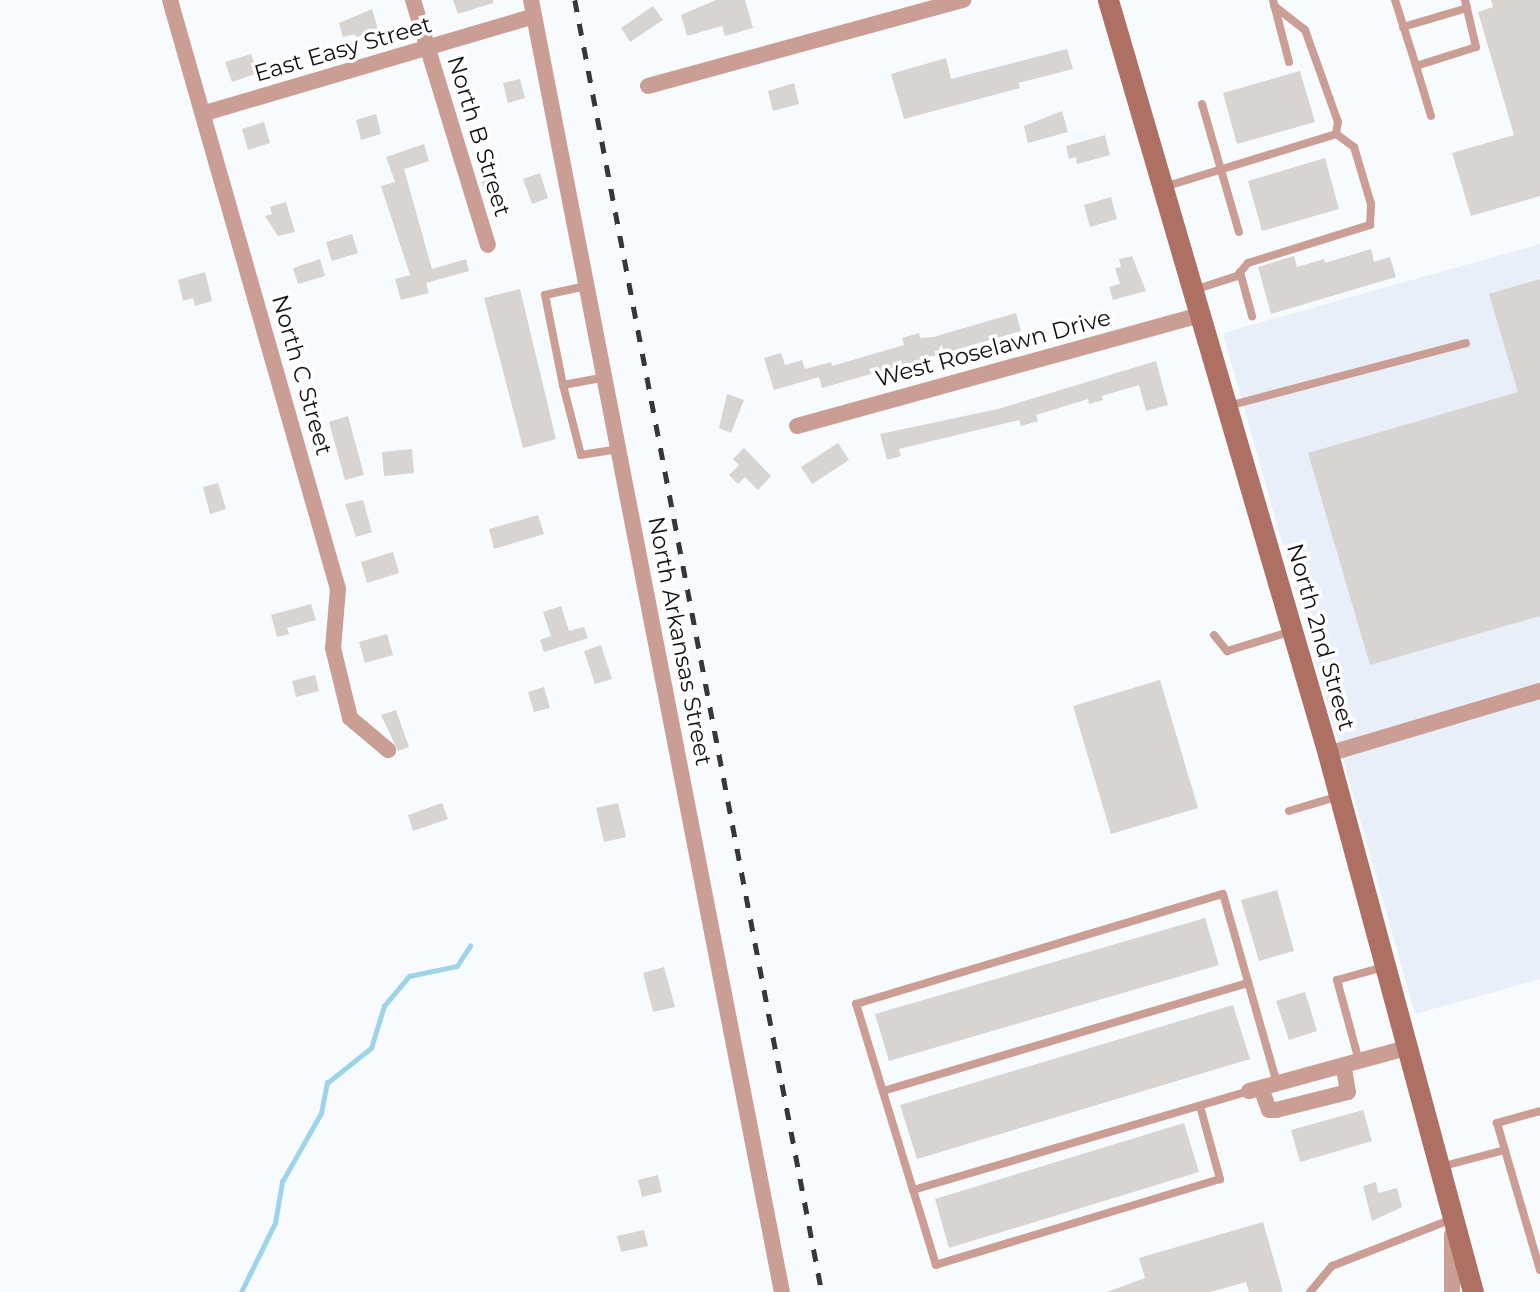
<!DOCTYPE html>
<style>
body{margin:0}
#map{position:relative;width:1540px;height:1292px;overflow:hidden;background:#f8fbfe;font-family:Montserrat,sans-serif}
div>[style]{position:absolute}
.built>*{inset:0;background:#e9eff9}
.stream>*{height:4.5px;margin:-2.25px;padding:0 2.25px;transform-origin:2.25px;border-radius:2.25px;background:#9fd4e8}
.building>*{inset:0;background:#d7d4d1}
.lane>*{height:8px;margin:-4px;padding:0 4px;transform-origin:4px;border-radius:4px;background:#ca9e94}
.street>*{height:16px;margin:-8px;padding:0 8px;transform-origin:8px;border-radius:8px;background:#ca9e94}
.secondary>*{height:21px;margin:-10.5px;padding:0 10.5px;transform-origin:10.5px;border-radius:10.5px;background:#ae7063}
.rail>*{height:4.5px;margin-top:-2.25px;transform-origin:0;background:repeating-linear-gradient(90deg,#363739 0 12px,transparent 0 24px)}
span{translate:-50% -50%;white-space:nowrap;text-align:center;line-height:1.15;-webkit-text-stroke:7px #fff;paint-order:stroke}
.street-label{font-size:23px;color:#121214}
</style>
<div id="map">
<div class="built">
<i style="clip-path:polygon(1540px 244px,1540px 979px,1415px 1014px,1223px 333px)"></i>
</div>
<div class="stream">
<i style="left:241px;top:1292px;width:77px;rotate:-63.8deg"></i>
<i style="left:275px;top:1223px;width:42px;rotate:-80.3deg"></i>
<i style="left:282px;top:1182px;width:79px;rotate:-60.5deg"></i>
<i style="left:321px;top:1113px;width:31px;rotate:-79deg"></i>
<i style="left:327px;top:1083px;width:56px;rotate:-38.5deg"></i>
<i style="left:371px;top:1048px;width:44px;rotate:-72.8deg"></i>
<i style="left:384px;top:1006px;width:39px;rotate:-50deg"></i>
<i style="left:409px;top:976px;width:49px;rotate:-11.8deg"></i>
<i style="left:457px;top:966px;width:24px;rotate:-57deg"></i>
</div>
<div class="building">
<i style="clip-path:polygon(453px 0,493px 0,493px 3px,458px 14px)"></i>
<i style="clip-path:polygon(716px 0,745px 0,753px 28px,725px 36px,722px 26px,687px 36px,681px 15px)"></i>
<i style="clip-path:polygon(1491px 0,1540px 0,1540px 196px,1471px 216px,1452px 153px,1514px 135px,1478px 12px,1493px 7px)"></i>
<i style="clip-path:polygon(653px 6px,663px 20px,630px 42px,621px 28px)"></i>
<i style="clip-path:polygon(372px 9px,381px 40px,369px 44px,368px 39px,357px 42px,355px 34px,343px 37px,339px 23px)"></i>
<i style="clip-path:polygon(1067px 49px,1073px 69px,1018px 83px,1020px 88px,904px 119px,891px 74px,946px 58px,951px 79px)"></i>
<i style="clip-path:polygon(251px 54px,258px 73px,232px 82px,225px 62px)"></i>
<i style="clip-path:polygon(1300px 71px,1315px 122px,1237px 144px,1223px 93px)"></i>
<i style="clip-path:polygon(520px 79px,525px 98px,508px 103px,503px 83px)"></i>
<i style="clip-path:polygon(794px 83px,799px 104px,773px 111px,768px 91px)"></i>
<i style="clip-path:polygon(1062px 111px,1068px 132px,1028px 143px,1024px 126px)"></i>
<i style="clip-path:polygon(376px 114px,381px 134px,361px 140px,356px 120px)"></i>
<i style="clip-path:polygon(264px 122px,270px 143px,248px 150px,242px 129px)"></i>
<i style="clip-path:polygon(1105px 135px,1110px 155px,1077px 164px,1076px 157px,1069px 159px,1066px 146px)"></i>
<i style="clip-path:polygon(424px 144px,429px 161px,404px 169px,432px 269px,466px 259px,469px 271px,426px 283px,429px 293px,401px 300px,395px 279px,410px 275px,381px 186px,395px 182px,386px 157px)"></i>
<i style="clip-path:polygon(1325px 158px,1339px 209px,1262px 231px,1248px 181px)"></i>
<i style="clip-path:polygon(494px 167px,497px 185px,483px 188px,479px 170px)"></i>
<i style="clip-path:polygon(540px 173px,548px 198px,532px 204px,523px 179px)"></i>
<i style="clip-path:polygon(1111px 197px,1117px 219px,1090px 227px,1084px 205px)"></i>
<i style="clip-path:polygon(286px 202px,295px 232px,278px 236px,265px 216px,272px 214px,270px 207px)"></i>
<i style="clip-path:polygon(352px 234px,358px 253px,332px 261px,326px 242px)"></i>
<i style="clip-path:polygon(1371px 249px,1374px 262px,1390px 257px,1396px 277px,1271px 314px,1258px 267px,1294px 256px,1297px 267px,1324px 259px,1325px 263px)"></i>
<i style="clip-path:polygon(1132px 256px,1146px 291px,1113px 300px,1109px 287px,1120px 284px,1115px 268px,1121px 267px,1119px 259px)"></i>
<i style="clip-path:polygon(320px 259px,325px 276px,298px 284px,293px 268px)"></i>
<i style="clip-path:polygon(205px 272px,212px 301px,195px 306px,193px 298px,183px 301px,178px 280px)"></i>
<i style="clip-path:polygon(1540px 279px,1540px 616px,1370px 665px,1308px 453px,1518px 392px,1489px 294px)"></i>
<i style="clip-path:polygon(520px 289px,556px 439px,523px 448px,484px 298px)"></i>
<i style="clip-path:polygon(1016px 313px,1021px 331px,822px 388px,819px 377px,774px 390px,764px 358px,781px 353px,785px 365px,802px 360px,805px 369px,831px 362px,832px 366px,904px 345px,902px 338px,919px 333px,920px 338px,933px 337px)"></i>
<i style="clip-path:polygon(1156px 361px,1168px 405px,1146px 411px,1139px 385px,1102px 396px,1103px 400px,1089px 404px,1088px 399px,1036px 415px,1038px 421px,1021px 426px,1019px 420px,899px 449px,901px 456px,887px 460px,880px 434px,998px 409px)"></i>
<i style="clip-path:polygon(727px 394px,744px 400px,731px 433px,719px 428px)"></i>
<i style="clip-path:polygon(348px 416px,364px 475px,345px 480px,329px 422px)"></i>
<i style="clip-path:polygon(838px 443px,849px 460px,812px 484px,801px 467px)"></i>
<i style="clip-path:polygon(744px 448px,771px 476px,758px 490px,745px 477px,738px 484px,729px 475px,739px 465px,733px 459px)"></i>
<i style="clip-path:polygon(412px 449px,414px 473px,384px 476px,382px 452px)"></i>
<i style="clip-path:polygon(218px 483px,226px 509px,210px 514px,203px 487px)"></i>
<i style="clip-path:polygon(363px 500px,372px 532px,356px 537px,345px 504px)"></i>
<i style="clip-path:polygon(538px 515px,544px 534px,494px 549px,489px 529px)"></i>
<i style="clip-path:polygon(393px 552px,399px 573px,367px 583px,361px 562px)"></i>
<i style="clip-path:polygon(311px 604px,316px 620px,287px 628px,289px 634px,277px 637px,271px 615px)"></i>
<i style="clip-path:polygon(561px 606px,569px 631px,584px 627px,588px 638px,544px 652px,540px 640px,551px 636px,543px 612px)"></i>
<i style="clip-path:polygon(387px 634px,393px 655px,365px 663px,359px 642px)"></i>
<i style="clip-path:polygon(601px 645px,612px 679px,595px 684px,584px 651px)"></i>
<i style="clip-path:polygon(315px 675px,319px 691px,296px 697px,292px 681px)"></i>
<i style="clip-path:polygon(1160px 680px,1198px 808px,1111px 834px,1073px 706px)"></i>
<i style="clip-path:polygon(544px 687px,550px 708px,534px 712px,528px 692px)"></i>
<i style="clip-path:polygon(396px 710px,409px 747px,398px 751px,381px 715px)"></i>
<i style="clip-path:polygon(442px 803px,448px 819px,413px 831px,408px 815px)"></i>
<i style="clip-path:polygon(618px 803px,626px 837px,604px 842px,596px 808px)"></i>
<i style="clip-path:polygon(1277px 890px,1294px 951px,1259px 961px,1241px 900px)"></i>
<i style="clip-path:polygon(1205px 918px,1219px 965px,889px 1061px,875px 1014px)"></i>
<i style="clip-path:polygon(664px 967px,675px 1007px,653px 1012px,643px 973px)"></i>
<i style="clip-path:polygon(1305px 992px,1317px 1031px,1289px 1040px,1276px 1001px)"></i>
<i style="clip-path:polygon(1233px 1005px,1250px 1059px,917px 1159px,900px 1105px)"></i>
<i style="clip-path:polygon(1363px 1110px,1372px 1141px,1300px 1162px,1291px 1130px)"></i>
<i style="clip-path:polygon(1184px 1123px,1199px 1172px,949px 1248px,935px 1199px)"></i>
<i style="clip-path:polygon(658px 1175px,662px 1192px,642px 1197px,638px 1180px)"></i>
<i style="clip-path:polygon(1376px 1182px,1378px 1193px,1397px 1188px,1402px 1207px,1372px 1221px,1363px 1186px)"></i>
<i style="clip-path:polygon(1263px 1222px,1283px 1292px,1249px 1292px,1246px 1282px,1210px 1292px,1107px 1292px,1145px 1278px,1139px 1258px)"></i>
<i style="clip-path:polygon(644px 1230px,648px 1246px,621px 1252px,617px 1236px)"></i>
</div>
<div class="lane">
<i style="left:1273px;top:0;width:64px;rotate:75.5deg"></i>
<i style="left:1395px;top:0;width:69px;rotate:72.3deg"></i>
<i style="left:1416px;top:66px;width:63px;rotate:-17.6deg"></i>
<i style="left:1476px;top:47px;width:48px;rotate:-103.2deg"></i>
<i style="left:1403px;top:27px;width:67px;rotate:-16.5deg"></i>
<i style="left:1416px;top:66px;width:52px;rotate:73.3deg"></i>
<i style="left:1202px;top:104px;width:133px;rotate:73.9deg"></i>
<i style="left:1164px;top:187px;width:180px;rotate:-17.1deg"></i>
<i style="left:1336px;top:134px;width:12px;rotate:-81deg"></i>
<i style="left:1338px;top:122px;width:98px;rotate:-109.7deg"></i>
<i style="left:1305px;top:30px;width:39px;rotate:-142deg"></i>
<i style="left:1240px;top:272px;width:46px;rotate:74.7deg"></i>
<i style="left:586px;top:286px;width:42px;rotate:167.6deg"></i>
<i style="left:545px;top:295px;width:92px;rotate:78.7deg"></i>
<i style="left:563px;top:385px;width:72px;rotate:75.6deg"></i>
<i style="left:581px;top:455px;width:39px;rotate:-9deg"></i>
<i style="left:1194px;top:290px;width:45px;rotate:-18deg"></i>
<i style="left:1237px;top:276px;width:17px;rotate:-50deg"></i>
<i style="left:1248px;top:263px;width:128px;rotate:-17.3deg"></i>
<i style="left:1370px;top:225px;width:21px;rotate:-87deg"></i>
<i style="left:1371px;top:204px;width:59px;rotate:-106.6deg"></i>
<i style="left:1354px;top:147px;width:22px;rotate:-144deg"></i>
<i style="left:563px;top:385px;width:44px;rotate:-10.5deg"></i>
<i style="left:1228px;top:406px;width:246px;rotate:-14.8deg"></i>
<i style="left:1214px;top:635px;width:21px;rotate:51deg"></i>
<i style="left:1227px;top:651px;width:65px;rotate:-17deg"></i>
<i style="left:1289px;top:811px;width:52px;rotate:-16.7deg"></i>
<i style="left:1359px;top:1061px;width:84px;rotate:-105.2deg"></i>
<i style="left:1337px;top:980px;width:49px;rotate:-15.5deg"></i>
<i style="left:883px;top:1091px;width:381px;rotate:-16.5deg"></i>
<i style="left:1200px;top:1106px;width:76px;rotate:74.7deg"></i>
<i style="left:1220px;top:1179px;width:297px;rotate:163.2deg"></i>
<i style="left:936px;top:1265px;width:78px;rotate:-107deg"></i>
<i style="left:913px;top:1190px;width:350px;rotate:-16.4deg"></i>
<i style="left:1540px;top:1111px;width:45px;rotate:164.4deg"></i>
<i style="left:1497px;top:1123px;width:153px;rotate:73.7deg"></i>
<i style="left:1440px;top:1167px;width:67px;rotate:-14.7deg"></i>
<i style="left:913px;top:1190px;width:195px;rotate:-107deg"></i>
<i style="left:856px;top:1004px;width:383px;rotate:-16.7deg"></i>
<i style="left:1223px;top:894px;width:197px;rotate:74.1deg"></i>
<i style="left:1310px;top:1292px;width:34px;rotate:-50deg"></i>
<i style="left:1332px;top:1266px;width:129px;rotate:-21.4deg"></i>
</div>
<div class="street">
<i style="left:170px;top:0;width:612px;rotate:74.08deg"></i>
<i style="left:338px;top:589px;width:59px;rotate:94.8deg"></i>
<i style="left:333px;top:648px;width:72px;rotate:76.3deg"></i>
<i style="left:350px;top:718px;width:50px;rotate:40.1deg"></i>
<i style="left:413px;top:0;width:256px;rotate:73deg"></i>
<i style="left:531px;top:0;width:1316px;rotate:79.01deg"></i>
<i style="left:648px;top:86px;width:327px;rotate:-15.3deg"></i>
<i style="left:205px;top:113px;width:343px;rotate:-16.4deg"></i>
<i style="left:797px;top:426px;width:419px;rotate:-15.4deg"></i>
<i style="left:1328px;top:754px;width:221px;rotate:-16.6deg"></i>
<i style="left:1261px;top:1088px;width:23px;rotate:70deg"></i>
<i style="left:1269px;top:1110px;width:7px"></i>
<i style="left:1276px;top:1110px;width:74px;rotate:-14deg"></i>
<i style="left:1348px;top:1092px;width:27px;rotate:-100deg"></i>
<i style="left:1249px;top:1091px;width:163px;rotate:-15.3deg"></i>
<i style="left:1452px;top:1235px;width:57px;rotate:90deg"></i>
</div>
<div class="secondary">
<i style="left:1108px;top:0;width:785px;rotate:73.73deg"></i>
<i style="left:1328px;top:754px;width:557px;rotate:74.92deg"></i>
</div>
<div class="rail">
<i style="left:575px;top:0;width:1315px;rotate:79.18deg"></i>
</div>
<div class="street-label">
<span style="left:343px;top:49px;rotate:-16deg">East Easy Street</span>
<span style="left:479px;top:136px;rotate:73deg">North B Street</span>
<span style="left:993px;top:348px;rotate:-15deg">West Roselawn Drive</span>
<span style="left:302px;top:375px;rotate:74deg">North C Street</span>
<span style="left:1321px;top:637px;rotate:74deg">North 2nd Street</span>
<span style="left:680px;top:641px;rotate:79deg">North Arkansas Street</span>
</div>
</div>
